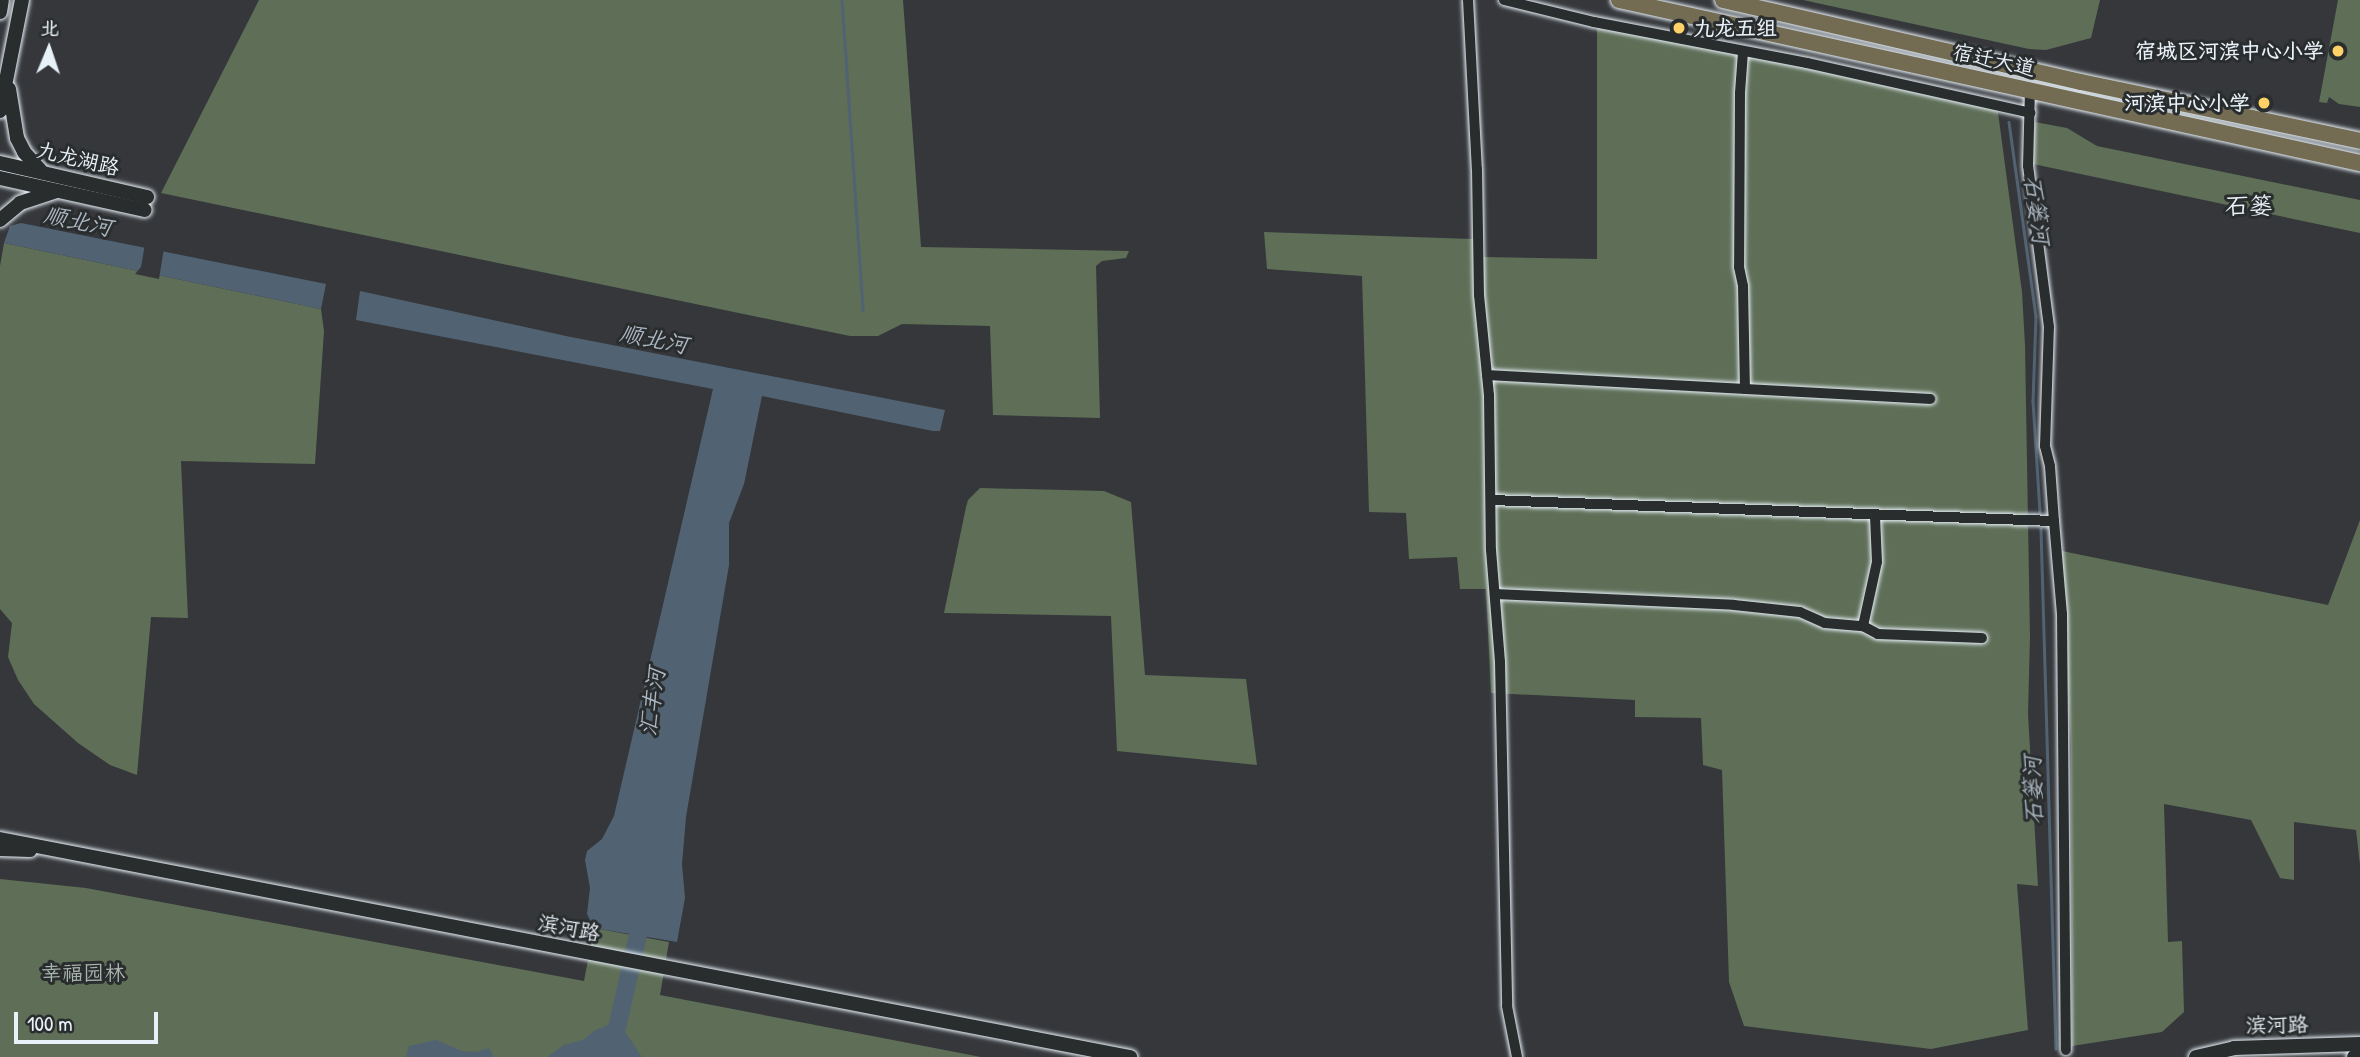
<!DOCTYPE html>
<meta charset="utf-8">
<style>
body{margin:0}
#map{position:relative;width:2360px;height:1057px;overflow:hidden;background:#35373b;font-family:"Patrick Hand","LXGW WenKai TC",sans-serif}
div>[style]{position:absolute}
.green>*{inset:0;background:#5e6e57}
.water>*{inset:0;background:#516373}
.pier>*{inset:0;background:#35373b}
.stream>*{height:2.5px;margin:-1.25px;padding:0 1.25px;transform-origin:1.25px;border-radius:1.25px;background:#516373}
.river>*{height:18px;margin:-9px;padding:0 9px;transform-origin:9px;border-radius:9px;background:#516373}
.roads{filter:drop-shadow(0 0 2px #e8f1f8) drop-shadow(0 0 2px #e8f1f8)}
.street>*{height:10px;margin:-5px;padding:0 5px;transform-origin:5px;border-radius:5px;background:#2a2d2e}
.secondary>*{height:14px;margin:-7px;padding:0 7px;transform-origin:7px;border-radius:7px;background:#2a2d2e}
.primary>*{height:16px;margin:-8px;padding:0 8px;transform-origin:8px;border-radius:8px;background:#736b52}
.dots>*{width:19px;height:19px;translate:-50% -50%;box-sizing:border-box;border:4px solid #2a2d2e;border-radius:50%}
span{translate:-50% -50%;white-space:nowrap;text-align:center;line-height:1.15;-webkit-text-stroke:6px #2a2d2e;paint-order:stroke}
.poi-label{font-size:21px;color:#e8f1f8;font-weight:700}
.left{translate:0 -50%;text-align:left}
.right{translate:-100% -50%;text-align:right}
.street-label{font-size:21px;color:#e8f1f8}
.park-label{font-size:21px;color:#aab6b0}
.water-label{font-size:23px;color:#acb8c3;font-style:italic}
.quarter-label{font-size:24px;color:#e8f1f8}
.north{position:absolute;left:14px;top:14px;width:70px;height:70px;-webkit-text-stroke:5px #2a2d2e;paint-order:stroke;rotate:2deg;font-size:19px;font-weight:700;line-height:28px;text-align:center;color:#e8f1f8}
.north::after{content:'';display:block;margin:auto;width:24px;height:32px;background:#e8f1f8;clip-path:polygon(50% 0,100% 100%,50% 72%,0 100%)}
.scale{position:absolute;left:14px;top:1012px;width:144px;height:32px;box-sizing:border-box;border:4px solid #e8f1f8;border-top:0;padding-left:9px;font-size:21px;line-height:24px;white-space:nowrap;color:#e8f1f8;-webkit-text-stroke:5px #2a2d2e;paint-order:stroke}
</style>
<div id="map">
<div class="green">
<i style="clip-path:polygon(259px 0,903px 0,921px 247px,1129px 251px,1126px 258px,1102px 261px,1096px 266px,1100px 418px,993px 415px,990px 326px,902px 324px,878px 336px,850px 336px,161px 193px)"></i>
<i style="clip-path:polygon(1803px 0,2100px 0,2091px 38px,2046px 50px,2029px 49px)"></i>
<i style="clip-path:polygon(2338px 0,2360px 0,2360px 107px,2339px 104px,2329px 97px,2327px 103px,2319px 102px)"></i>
<i style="clip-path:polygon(1597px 27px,1997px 105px,2022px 292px,2025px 345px,2030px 638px,2028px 714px,2038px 886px,2017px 884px,2028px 1030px,1931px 1049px,1744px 1026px,1729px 982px,1722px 770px,1703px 765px,1701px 718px,1635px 717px,1635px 700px,1491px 693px,1486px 589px,1460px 589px,1457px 557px,1409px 559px,1406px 513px,1369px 512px,1362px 276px,1267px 269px,1264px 232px,1473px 239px,1483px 257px,1597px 259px)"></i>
<i style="clip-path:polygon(2035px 122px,2067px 128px,2097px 146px,2360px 200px,2360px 233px,2033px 164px)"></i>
<i style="clip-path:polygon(4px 243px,321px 309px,324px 331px,315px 464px,181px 461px,188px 618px,151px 617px,137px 775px,110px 765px,78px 743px,34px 704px,18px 680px,8px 657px,12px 623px,0 609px,0 266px)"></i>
<i style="clip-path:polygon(980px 488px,1104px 491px,1131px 502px,1145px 675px,1246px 679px,1257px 765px,1117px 751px,1111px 616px,944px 613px,966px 507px,968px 500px)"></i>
<i style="clip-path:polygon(2360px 520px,2360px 865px,2356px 830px,2294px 822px,2294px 880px,2280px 878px,2251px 820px,2164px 804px,2168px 942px,2182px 941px,2184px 1012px,2162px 1032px,2072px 1046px,2071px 747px,2062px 551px,2328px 605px)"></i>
<i style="clip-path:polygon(0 879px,86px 888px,584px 981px,594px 928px,669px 942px,660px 995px,981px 1057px,0 1057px)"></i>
</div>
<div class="water">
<i style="clip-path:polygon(21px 223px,326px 284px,321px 309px,4px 243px,10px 226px)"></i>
<i style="clip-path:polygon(360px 291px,566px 336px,945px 410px,940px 431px,933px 431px,762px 396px,744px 484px,729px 523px,729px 565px,686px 817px,682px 864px,685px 898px,677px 942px,594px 928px,587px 914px,590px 888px,585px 860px,587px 851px,602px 839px,614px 816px,713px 389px,356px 320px)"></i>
<i style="clip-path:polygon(610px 1024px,626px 1033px,642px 1057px,547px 1057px,564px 1045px,583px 1040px,594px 1031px)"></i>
<i style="clip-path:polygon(436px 1040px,462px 1051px,477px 1052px,489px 1048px,494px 1057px,406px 1057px,409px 1046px)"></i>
</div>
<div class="pier">
<i style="clip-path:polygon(145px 244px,164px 248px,159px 279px,135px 274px,141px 267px)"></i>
</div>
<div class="stream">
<i style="left:842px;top:0;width:311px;rotate:86.1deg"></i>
<i style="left:2009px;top:122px;width:196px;rotate:82.1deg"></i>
<i style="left:2036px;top:316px;width:85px;rotate:92deg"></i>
<i style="left:2033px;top:401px;width:111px;rotate:86.4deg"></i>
<i style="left:2041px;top:529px;width:520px;rotate:88.35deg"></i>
</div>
<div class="river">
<i style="left:617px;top:1028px;width:118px;rotate:-77.3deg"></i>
</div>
<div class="roads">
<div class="street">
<i style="left:1468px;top:0;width:169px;rotate:87deg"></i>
<i style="left:1477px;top:169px;width:126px;rotate:89.1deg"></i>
<i style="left:1479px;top:295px;width:100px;rotate:84.3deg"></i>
<i style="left:1489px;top:395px;width:155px;rotate:89.3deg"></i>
<i style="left:1491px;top:550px;width:112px;rotate:85.4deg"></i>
<i style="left:1500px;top:662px;width:344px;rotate:88.8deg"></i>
<i style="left:1507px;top:1006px;width:52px;rotate:78.9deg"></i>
<i style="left:1504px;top:0;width:93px;rotate:13.7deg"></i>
<i style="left:1594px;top:22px;width:217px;rotate:10.9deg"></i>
<i style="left:1807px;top:63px;width:229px;rotate:12.6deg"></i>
<i style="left:1743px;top:52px;width:41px;rotate:94.2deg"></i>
<i style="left:1740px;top:93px;width:174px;rotate:90.3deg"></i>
<i style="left:1739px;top:267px;width:19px;rotate:78deg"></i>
<i style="left:1743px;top:286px;width:103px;rotate:88.9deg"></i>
<i style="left:1487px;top:375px;width:444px;rotate:3.1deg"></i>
<i style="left:1491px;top:500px;width:563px;rotate:2.14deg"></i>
<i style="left:2054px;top:521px;width:55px;rotate:-94.2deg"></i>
<i style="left:2050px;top:466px;width:21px;rotate:-104deg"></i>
<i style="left:2045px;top:446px;width:119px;rotate:-88.1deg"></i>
<i style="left:2049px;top:327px;width:162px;rotate:-97.4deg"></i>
<i style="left:2028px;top:166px;width:77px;rotate:-88.5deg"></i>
<i style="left:2054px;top:521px;width:93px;rotate:85.1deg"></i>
<i style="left:2062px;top:614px;width:436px;rotate:89.5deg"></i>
<i style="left:1495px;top:594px;width:239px;rotate:2.6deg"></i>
<i style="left:1734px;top:605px;width:66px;rotate:6.1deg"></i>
<i style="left:1800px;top:612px;width:27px;rotate:24deg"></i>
<i style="left:1825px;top:623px;width:38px;rotate:5deg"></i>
<i style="left:1863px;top:626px;width:17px;rotate:28deg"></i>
<i style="left:1878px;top:634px;width:104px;rotate:2.2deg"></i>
<i style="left:1863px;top:626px;width:66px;rotate:-77.7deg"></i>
<i style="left:1877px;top:562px;width:46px;rotate:-92.5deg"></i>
</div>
<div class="secondary">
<i style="left:0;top:12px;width:12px;rotate:-81deg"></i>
<i style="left:9px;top:89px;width:50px;rotate:80.7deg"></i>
<i style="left:17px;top:138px;width:16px;rotate:63deg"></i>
<i style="left:24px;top:152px;width:25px;rotate:48deg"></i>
<i style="left:0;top:111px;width:113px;rotate:-78.8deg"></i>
<i style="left:0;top:163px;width:151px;rotate:13deg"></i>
<i style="left:0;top:178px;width:148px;rotate:12.5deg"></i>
<i style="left:0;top:220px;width:26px;rotate:-40deg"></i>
<i style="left:20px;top:203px;width:39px;rotate:-18deg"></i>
<i style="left:0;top:839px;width:1151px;rotate:10.92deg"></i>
<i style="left:0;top:849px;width:30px;rotate:2deg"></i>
<i style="left:2196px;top:1057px;width:39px;rotate:-13deg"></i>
<i style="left:2234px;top:1048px;width:126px;rotate:-1.8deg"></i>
<i style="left:2354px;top:1057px;width:6px"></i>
</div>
<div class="primary">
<i style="left:1619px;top:0;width:759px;rotate:12.41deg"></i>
<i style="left:1723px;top:0;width:367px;rotate:12.9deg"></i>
<i style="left:2081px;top:82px;width:285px;rotate:11.9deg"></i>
</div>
</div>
<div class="dots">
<i style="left:1679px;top:28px;background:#ffd166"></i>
<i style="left:2338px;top:51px;background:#ffd166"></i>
<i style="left:2264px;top:103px;background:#ffd166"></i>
</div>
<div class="poi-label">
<span class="left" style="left:1693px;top:28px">九龙五组</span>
<span class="right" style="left:2324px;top:51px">宿城区河滨中心小学</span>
<span class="right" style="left:2250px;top:103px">河滨中心小学</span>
</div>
<div class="street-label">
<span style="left:1994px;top:60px;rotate:12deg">宿迁大道</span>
<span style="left:78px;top:159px;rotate:13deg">九龙湖路</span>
<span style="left:569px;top:928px;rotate:11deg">滨河路</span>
<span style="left:2277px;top:1025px;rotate:-1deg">滨河路</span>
</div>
<div class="park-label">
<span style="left:83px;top:973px">幸福园林</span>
</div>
<div class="water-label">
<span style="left:2037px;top:210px;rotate:82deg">石篓河</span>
<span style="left:78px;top:221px;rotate:12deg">顺北河</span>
<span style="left:654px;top:339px;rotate:11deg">顺北河</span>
<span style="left:652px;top:702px;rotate:-82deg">汇丰河</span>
<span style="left:2033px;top:790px;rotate:-92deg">石篓河</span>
</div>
<div class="quarter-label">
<span style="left:2249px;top:206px">石篓</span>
</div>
<div class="north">北</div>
<div class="scale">100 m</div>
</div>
